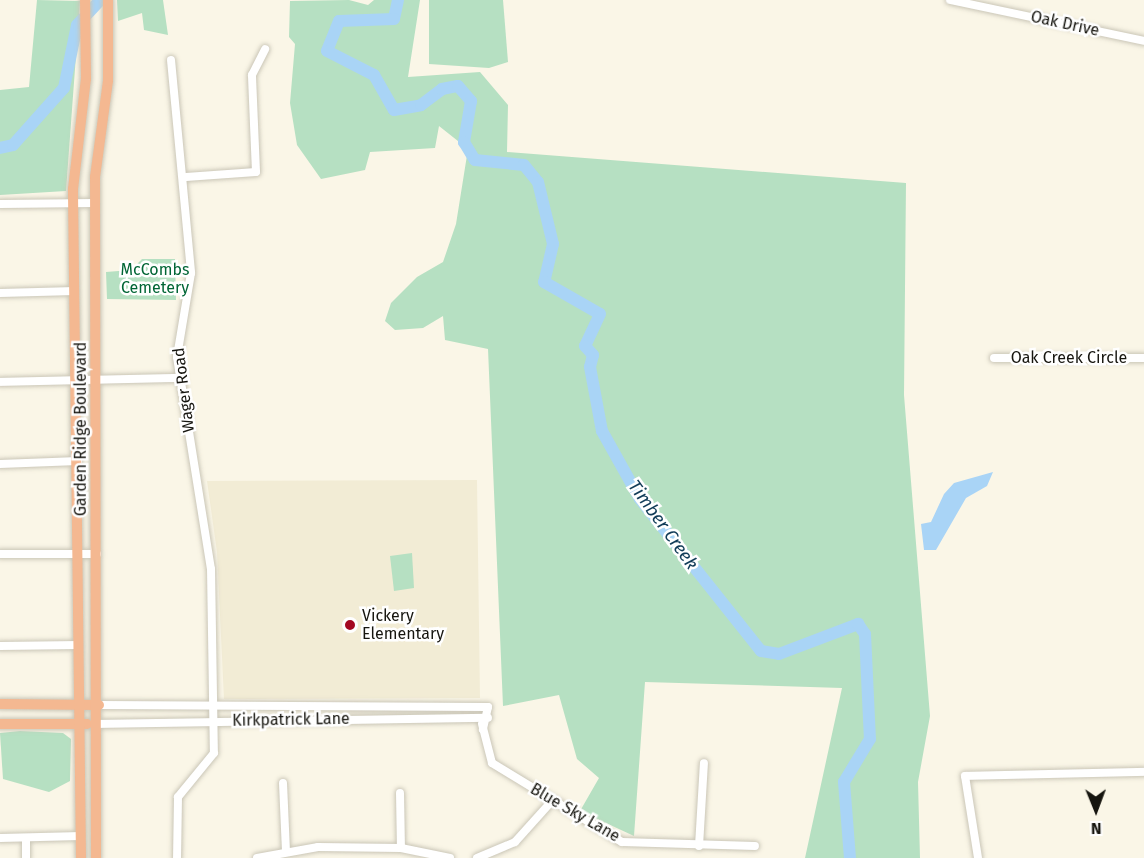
<!DOCTYPE html>
<style>
body{margin:0}
#map{position:relative;width:1144px;height:858px;overflow:hidden;background:#faf6e7;font-family:"Fira Sans",sans-serif}
div>[style]{position:absolute}
.built>*{inset:0;background:#f2ecd5}
.green>*{inset:0;background:#b6e0c2}
.water>*{inset:0;background:#a9d4f6}
.river>*{height:12px;margin:-6px;padding:0 6px;transform-origin:6px;border-radius:6px;background:#a9d4f6}
.roads{filter:drop-shadow(0 0 2px #cac6b7) drop-shadow(0 0 2px #cac6b7)}
.minor>*{height:8px;margin:-4px;padding:0 4px;transform-origin:4px;border-radius:4px;background:#fff}
.major>*{height:10px;margin:-5px;padding:0 5px;transform-origin:5px;border-radius:5px;background:#f4b891}
.dots>*{width:16px;height:16px;translate:-50% -50%;box-sizing:border-box;border:3px solid #fff;border-radius:50%}
span{translate:-50% -50%;white-space:nowrap;text-align:center;line-height:1.15;-webkit-text-stroke:5px #fff;paint-order:stroke}
.street-label{font-size:16px;color:#16150f}
.park-label{font-size:16px;color:#006535}
.poi-label{font-size:16px;color:#16150f}
.left{translate:0 -50%;text-align:left}
.water-label{font-size:18px;color:#113c58;font-style:italic}
.north{position:absolute;left:1066px;top:780px;width:60px;height:60px;-webkit-text-stroke:4px #fff;paint-order:stroke;rotate:179deg;font-size:16px;font-weight:700;line-height:24px;text-align:center;color:#16150f}
.north::after{content:'';display:block;margin:auto;width:21px;height:27px;background:#16150f;clip-path:polygon(50% 0,100% 100%,50% 72%,0 100%)}
</style>
<div id="map">
<div class="built">
<i style="clip-path:polygon(477px 480px,480px 698px,224px 699px,217px 552px,207px 481px)"></i>
</div>
<div class="green">
<i style="clip-path:polygon(37px 0,80px 1px,66px 191px,0 195px,0 90px,29px 87px)"></i>
<i style="clip-path:polygon(117px 0,163px 0,168px 35px,144px 30px,142px 13px,118px 21px)"></i>
<i style="clip-path:polygon(349px 0,368px 5px,374px 0,420px 0,408px 77px,480px 72px,508px 105px,507px 152px,906px 183px,904px 395px,930px 716px,918px 782px,920px 858px,805px 858px,842px 688px,645px 682px,634px 836px,580px 811px,599px 778px,577px 759px,559px 695px,503px 706px,488px 349px,445px 340px,443px 316px,423px 328px,395px 330px,385px 321px,391px 303px,417px 277px,443px 262px,456px 224px,468px 149px,439px 126px,435px 148px,370px 152px,365px 170px,321px 179px,297px 145px,290px 103px,295px 44px,289px 37px,290px 1px)"></i>
<i style="clip-path:polygon(429px 0,503px 0,508px 62px,489px 68px,429px 64px)"></i>
<i style="clip-path:polygon(142px 259px,175px 259px,176px 300px,107px 299px,106px 272px,131px 270px)"></i>
<i style="clip-path:polygon(412px 553px,414px 588px,394px 591px,390px 556px)"></i>
<i style="clip-path:polygon(20px 731px,63px 733px,71px 739px,70px 781px,49px 792px,3px 779px,0 733px)"></i>
</div>
<div class="water">
<i style="clip-path:polygon(993px 472px,987px 486px,966px 498px,936px 550px,924px 550px,921px 524px,931px 522px,944px 494px,954px 483px)"></i>
</div>
<div class="river">
<i style="left:398px;top:0;width:19px;rotate:102deg"></i>
<i style="left:394px;top:19px;width:55px;rotate:177.9deg"></i>
<i style="left:339px;top:21px;width:32px;rotate:112deg"></i>
<i style="left:327px;top:51px;width:53px;rotate:27.1deg"></i>
<i style="left:374px;top:75px;width:40px;rotate:60.3deg"></i>
<i style="left:394px;top:110px;width:27px;rotate:-10deg"></i>
<i style="left:421px;top:105px;width:26px;rotate:-37deg"></i>
<i style="left:442px;top:89px;width:16px;rotate:-11deg"></i>
<i style="left:458px;top:86px;width:20px;rotate:49deg"></i>
<i style="left:471px;top:101px;width:42px;rotate:99.7deg"></i>
<i style="left:464px;top:142px;width:21px;rotate:59deg"></i>
<i style="left:475px;top:160px;width:49px;rotate:5.8deg"></i>
<i style="left:524px;top:165px;width:22px;rotate:51deg"></i>
<i style="left:538px;top:182px;width:64px;rotate:76.4deg"></i>
<i style="left:553px;top:244px;width:39px;rotate:103deg"></i>
<i style="left:544px;top:282px;width:64px;rotate:29.7deg"></i>
<i style="left:600px;top:314px;width:35px;rotate:115deg"></i>
<i style="left:585px;top:346px;width:12px;rotate:48deg"></i>
<i style="left:593px;top:355px;width:12px;rotate:104deg"></i>
<i style="left:590px;top:367px;width:65px;rotate:79.4deg"></i>
<i style="left:602px;top:431px;width:78px;rotate:60.8deg"></i>
<i style="left:640px;top:499px;width:194px;rotate:51.5deg"></i>
<i style="left:761px;top:651px;width:18px;rotate:9deg"></i>
<i style="left:779px;top:654px;width:85px;rotate:-20.8deg"></i>
<i style="left:858px;top:624px;width:12px;rotate:55deg"></i>
<i style="left:865px;top:634px;width:105px;rotate:87.3deg"></i>
<i style="left:870px;top:739px;width:50px;rotate:121.2deg"></i>
<i style="left:844px;top:782px;width:76px;rotate:85.5deg"></i>
<i style="left:0;top:148px;width:13px;rotate:-13deg"></i>
<i style="left:13px;top:145px;width:76px;rotate:-48.2deg"></i>
<i style="left:64px;top:88px;width:64px;rotate:-78.3deg"></i>
<i style="left:77px;top:25px;width:34px;rotate:-47deg"></i>
</div>
<div class="roads">
<div class="minor">
<i style="left:950px;top:0;width:198px;rotate:11.9deg"></i>
<i style="left:171px;top:60px;width:214px;rotate:84.6deg"></i>
<i style="left:191px;top:273px;width:85px;rotate:99.5deg"></i>
<i style="left:177px;top:357px;width:215px;rotate:80.9deg"></i>
<i style="left:211px;top:569px;width:184px;rotate:89.1deg"></i>
<i style="left:214px;top:753px;width:57px;rotate:129.3deg"></i>
<i style="left:178px;top:797px;width:61px;rotate:90.9deg"></i>
<i style="left:186px;top:177px;width:70px;rotate:-4.1deg"></i>
<i style="left:256px;top:172px;width:97px;rotate:-92.4deg"></i>
<i style="left:252px;top:75px;width:29px;rotate:-63deg"></i>
<i style="left:0;top:204px;width:95px;rotate:-0.6deg"></i>
<i style="left:0;top:293px;width:75px;rotate:-1.5deg"></i>
<i style="left:994px;top:358px;width:150px"></i>
<i style="left:0;top:382px;width:180px;rotate:-1.3deg"></i>
<i style="left:0;top:464px;width:78px;rotate:-2.2deg"></i>
<i style="left:0;top:554px;width:97px"></i>
<i style="left:0;top:646px;width:79px;rotate:-0.7deg"></i>
<i style="left:99px;top:705px;width:389px;rotate:0.3deg"></i>
<i style="left:488px;top:707px;width:23px;rotate:103deg"></i>
<i style="left:94px;top:724px;width:394px;rotate:-0.9deg"></i>
<i style="left:482px;top:724px;width:40px;rotate:75.6deg"></i>
<i style="left:492px;top:763px;width:152px;rotate:31.3deg"></i>
<i style="left:622px;top:842px;width:133px;rotate:1.7deg"></i>
<i style="left:283px;top:783px;width:68px;rotate:87.5deg"></i>
<i style="left:400px;top:793px;width:55px;rotate:89deg"></i>
<i style="left:0;top:838px;width:81px;rotate:-1.4deg"></i>
<i style="left:26px;top:838px;width:20px;rotate:90deg"></i>
<i style="left:699px;top:846px;width:83px;rotate:-86.6deg"></i>
<i style="left:257px;top:858px;width:62px;rotate:-10.2deg"></i>
<i style="left:318px;top:847px;width:83px;rotate:0.7deg"></i>
<i style="left:401px;top:848px;width:50px;rotate:11.5deg"></i>
<i style="left:477px;top:858px;width:41px;rotate:-22.8deg"></i>
<i style="left:515px;top:842px;width:54px;rotate:-48deg"></i>
<i style="left:978px;top:858px;width:83px;rotate:-99deg"></i>
<i style="left:965px;top:776px;width:179px;rotate:-1.3deg"></i>
</div>
<div class="major">
<i style="left:0;top:704px;width:99px;rotate:0.6deg"></i>
<i style="left:0;top:724px;width:87px"></i>
<i style="left:81px;top:858px;width:669px;rotate:-90.69deg"></i>
<i style="left:73px;top:189px;width:111px;rotate:-83.3deg"></i>
<i style="left:86px;top:79px;width:79px;rotate:-90.7deg"></i>
<i style="left:96px;top:858px;width:681px;rotate:-90.08deg"></i>
<i style="left:95px;top:177px;width:97px;rotate:-82.3deg"></i>
<i style="left:108px;top:81px;width:81px;rotate:-90deg"></i>
</div>
</div>
<div class="dots">
<i style="left:350px;top:625px;background:#a40821"></i>
</div>
<div class="street-label">
<span style="left:1065px;top:24px;rotate:12deg">Oak Drive</span>
<span style="left:1069px;top:358px">Oak Creek Circle</span>
<span style="left:184px;top:390px;rotate:-97deg">Wager Road</span>
<span style="left:81px;top:429px;rotate:-90deg">Garden Ridge Boulevard</span>
<span style="left:291px;top:720px;rotate:-1deg">Kirkpatrick Lane</span>
<span style="left:575px;top:813px;rotate:30deg">Blue Sky Lane</span>
</div>
<div class="park-label">
<span style="left:155px;top:279px">McCombs<br>Cemetery</span>
</div>
<div class="poi-label">
<span class="left" style="left:362px;top:625px">Vickery<br>Elementary</span>
</div>
<div class="water-label">
<span style="left:663px;top:525px;rotate:54deg">Timber Creek</span>
</div>
<div class="north">N</div>
</div>
